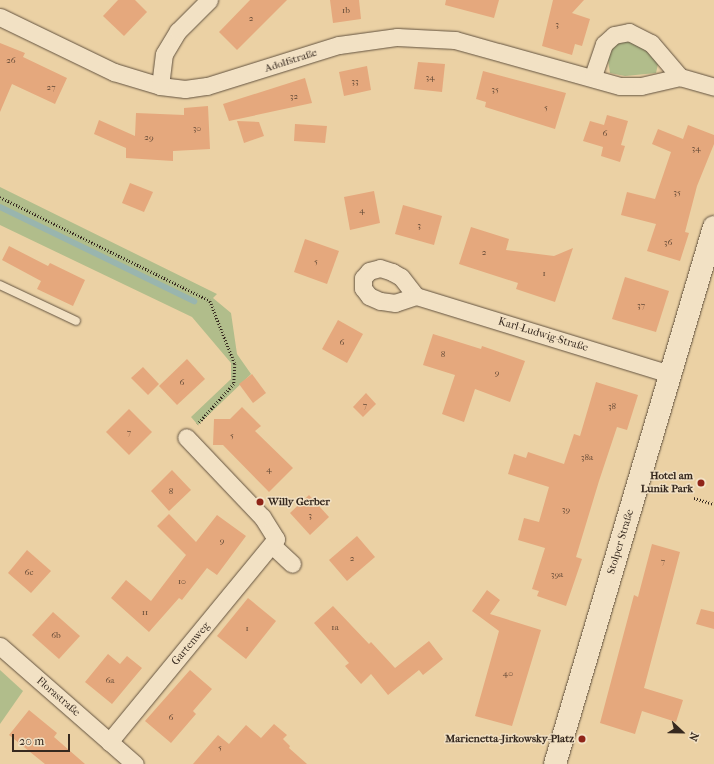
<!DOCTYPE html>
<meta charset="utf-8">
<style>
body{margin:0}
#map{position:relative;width:714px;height:764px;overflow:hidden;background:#ebd1a4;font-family:"IM FELL French Canon",serif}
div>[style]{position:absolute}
.green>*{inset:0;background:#b1bd8b}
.stream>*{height:6px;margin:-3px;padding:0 3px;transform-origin:3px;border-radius:3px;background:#99b5ae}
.building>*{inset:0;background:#e5a87d}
.path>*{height:2.5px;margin-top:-1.25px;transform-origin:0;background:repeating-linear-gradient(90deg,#36291f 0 1px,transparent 0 3px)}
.roads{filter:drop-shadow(0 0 1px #635340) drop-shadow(0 0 1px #635340)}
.lane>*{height:8px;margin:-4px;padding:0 4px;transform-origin:4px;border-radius:4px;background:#f2e1c4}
.street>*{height:17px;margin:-8.5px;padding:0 8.5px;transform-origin:8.5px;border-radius:8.5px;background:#f2e1c4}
.secondary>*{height:22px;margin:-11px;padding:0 11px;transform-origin:11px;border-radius:11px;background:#f2e1c4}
.dots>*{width:11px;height:11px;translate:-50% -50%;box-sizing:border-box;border:2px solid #f2e1c4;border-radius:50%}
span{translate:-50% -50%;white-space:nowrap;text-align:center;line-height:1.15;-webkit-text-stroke:3px #f2e1c4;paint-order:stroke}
.number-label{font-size:9px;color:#624936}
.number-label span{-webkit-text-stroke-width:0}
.street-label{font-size:11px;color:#36291f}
.poi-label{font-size:11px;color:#36291f;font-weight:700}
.right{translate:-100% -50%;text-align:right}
.left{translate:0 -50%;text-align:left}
.north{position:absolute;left:662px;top:712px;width:40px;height:40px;-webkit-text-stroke:3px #f2e1c4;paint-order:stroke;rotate:112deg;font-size:11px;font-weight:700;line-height:16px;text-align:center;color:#36291f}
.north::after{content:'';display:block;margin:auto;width:14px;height:18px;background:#36291f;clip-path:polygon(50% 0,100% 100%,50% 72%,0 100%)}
.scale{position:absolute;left:12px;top:734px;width:58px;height:18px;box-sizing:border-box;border:2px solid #36291f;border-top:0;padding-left:5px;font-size:12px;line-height:14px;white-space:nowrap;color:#36291f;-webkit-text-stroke:3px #f2e1c4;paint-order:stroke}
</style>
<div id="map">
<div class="green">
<i style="clip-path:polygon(626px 39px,643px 44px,658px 64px,656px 73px,625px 76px,610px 73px,608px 60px,611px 49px,618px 40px)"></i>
<i style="clip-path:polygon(0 187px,217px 294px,213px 298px,231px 313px,237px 354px,251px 374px,249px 376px,198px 425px,191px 417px,231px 379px,231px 363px,192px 317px,0 225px)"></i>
<i style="clip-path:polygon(0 670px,23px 691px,0 724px)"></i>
</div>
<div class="stream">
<i style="left:0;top:207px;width:216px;rotate:25.9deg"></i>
</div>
<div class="building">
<i style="clip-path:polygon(118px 0,135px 0,147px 12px,124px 36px,103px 16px)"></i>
<i style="clip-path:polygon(250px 0,287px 0,237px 50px,219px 32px)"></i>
<i style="clip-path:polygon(330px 0,359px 0,361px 19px,333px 23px)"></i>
<i style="clip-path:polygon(446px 0,499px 0,494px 18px,445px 5px)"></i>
<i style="clip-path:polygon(553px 0,584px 0,572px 13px,590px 19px,582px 46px,575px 44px,572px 55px,542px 46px)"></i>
<i style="clip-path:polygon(0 43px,25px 53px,23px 57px,67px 78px,55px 104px,12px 84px,0 112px)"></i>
<i style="clip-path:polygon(418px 62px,445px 64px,442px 92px,414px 89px)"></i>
<i style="clip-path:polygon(367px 66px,371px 90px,344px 96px,339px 72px)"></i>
<i style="clip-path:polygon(483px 71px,566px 93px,555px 129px,485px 107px,486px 102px,476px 99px)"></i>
<i style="clip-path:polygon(305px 78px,312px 103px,229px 121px,223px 104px)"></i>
<i style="clip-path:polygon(208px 106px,210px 149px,173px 151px,173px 161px,126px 158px,126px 148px,94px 134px,99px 120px,135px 136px,136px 113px,184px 115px,184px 108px)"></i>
<i style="clip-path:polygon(607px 115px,628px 121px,621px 145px,625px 146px,620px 162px,601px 156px,603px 147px,583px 141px,590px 121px,604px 125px)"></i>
<i style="clip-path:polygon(237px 121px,259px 122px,264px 136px,244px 143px)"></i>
<i style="clip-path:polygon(295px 124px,327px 126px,325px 143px,294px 141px)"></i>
<i style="clip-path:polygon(688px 125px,714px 135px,714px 144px,697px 186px,685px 232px,689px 233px,680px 261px,647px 251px,656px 224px,621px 215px,627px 192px,655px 199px,671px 152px,652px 144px,658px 129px,683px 139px)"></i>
<i style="clip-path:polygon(130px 183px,153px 192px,144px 212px,122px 203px)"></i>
<i style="clip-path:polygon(374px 191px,380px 223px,350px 230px,344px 197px)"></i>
<i style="clip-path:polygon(403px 205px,442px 216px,434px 245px,395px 234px)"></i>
<i style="clip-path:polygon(471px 227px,509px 239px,506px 250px,554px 256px,573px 248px,555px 302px,516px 289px,518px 283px,459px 264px)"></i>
<i style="clip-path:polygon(305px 239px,339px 251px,327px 284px,294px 272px)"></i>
<i style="clip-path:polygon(9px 246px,48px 266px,50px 263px,85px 280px,73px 306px,37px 289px,41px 281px,2px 260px)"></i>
<i style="clip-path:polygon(625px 277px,669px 291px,656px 332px,612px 319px)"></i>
<i style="clip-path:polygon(338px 320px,363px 334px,347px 363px,322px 349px)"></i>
<i style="clip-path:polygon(433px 334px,481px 349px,482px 346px,525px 361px,510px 402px,475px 389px,464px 422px,442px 414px,455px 375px,423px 365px)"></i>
<i style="clip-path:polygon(187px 359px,205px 379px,177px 405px,159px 386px)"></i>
<i style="clip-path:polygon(143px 367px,159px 384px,148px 395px,131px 378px)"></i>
<i style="clip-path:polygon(252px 374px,266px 393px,253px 403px,239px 384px)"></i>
<i style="clip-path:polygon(596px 382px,638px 395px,627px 430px,617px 427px,599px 481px,576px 557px,582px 559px,566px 606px,537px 596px,539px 591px,532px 589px,545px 548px,518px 540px,524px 518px,539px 522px,549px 487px,508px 474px,514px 454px,526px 458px,528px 452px,564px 464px,574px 434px,580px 436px)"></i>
<i style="clip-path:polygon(366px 393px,376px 404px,363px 417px,353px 407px)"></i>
<i style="clip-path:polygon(242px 407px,261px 426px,255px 431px,293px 468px,269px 492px,223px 445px,213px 445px,214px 419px,230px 419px)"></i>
<i style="clip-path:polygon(129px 409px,152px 432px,129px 455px,106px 432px)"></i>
<i style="clip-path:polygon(172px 470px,191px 490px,169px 511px,151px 491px)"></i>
<i style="clip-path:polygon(309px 495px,329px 517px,310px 535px,290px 513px)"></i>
<i style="clip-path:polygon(169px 514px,196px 542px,217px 515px,246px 536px,217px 575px,207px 568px,182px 600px,179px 598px,149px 632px,111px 598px,126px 580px,151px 601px,186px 555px,157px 526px)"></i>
<i style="clip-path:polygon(357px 536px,375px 557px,347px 581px,329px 560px)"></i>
<i style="clip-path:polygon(652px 544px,680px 552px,644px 688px,683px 700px,676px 722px,642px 711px,635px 734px,600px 723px,634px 595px,638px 597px)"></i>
<i style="clip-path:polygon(27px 550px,51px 571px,31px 593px,8px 573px)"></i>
<i style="clip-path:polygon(487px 590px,500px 600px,490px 614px,541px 630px,512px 726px,475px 716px,499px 631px,472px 611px)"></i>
<i style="clip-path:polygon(248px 598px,276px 621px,246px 659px,217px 636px)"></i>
<i style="clip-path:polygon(333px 606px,369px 644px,371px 642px,395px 668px,429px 641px,443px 659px,423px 675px,419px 670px,388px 695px,371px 674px,361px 684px,345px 666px,349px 663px,314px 623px)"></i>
<i style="clip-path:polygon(701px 609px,714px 612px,714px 629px,696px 624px)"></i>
<i style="clip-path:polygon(53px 612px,80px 636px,59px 659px,32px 635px)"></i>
<i style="clip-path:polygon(108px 654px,120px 664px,127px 656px,142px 668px,112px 704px,85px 682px)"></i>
<i style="clip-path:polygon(190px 670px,212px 689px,193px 711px,196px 714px,171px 743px,145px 721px)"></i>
<i style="clip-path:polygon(29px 710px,57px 733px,54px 737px,85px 764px,45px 764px,9px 735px)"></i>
<i style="clip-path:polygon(274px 724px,287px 735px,283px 739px,290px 746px,289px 748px,307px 764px,193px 764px,218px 735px,229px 744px,246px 725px,261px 738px)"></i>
</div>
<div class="path">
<i style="left:0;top:197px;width:234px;rotate:26.3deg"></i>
<i style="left:210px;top:301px;width:68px;rotate:68.4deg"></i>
<i style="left:235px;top:364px;width:20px;rotate:93deg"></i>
<i style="left:234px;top:384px;width:54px;rotate:132deg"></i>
<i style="left:694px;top:498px;width:21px;rotate:17deg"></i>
</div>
<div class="roads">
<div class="lane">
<i style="left:0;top:285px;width:84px;rotate:25.3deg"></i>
</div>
<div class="street">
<i style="left:0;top:17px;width:127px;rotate:25.8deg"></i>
<i style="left:114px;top:72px;width:48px;rotate:16.9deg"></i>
<i style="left:160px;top:86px;width:25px;rotate:7deg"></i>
<i style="left:185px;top:89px;width:22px;rotate:-8deg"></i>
<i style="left:207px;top:86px;width:138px;rotate:-17.3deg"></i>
<i style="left:339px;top:45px;width:59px;rotate:-7.9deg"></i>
<i style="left:397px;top:37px;width:58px;rotate:3deg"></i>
<i style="left:455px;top:40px;width:171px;rotate:15.6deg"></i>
<i style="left:620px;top:86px;width:21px"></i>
<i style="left:641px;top:86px;width:40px;rotate:-13deg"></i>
<i style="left:680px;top:77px;width:35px;rotate:16deg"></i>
<i style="left:593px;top:76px;width:34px;rotate:-71deg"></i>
<i style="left:604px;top:44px;width:13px;rotate:-42deg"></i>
<i style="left:614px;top:35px;width:15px;rotate:-11deg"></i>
<i style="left:629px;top:32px;width:25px;rotate:27deg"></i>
<i style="left:651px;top:43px;width:45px;rotate:49.5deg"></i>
<i style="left:160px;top:86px;width:32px;rotate:-83deg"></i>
<i style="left:164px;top:54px;width:27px;rotate:-59deg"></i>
<i style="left:178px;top:31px;width:44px;rotate:-45deg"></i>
<i style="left:416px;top:296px;width:22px;rotate:162deg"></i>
<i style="left:395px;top:303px;width:15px;rotate:-172deg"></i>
<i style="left:380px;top:301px;width:12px;rotate:-156deg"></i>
<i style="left:369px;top:296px;width:10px;rotate:-127deg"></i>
<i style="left:363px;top:288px;width:10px;rotate:-90deg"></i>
<i style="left:363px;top:278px;width:9px;rotate:-49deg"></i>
<i style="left:369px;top:271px;width:11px;rotate:-15deg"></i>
<i style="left:380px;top:268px;width:13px;rotate:18deg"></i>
<i style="left:392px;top:272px;width:10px;rotate:29deg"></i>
<i style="left:401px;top:277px;width:24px;rotate:52deg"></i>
<i style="left:416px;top:296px;width:266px;rotate:17.1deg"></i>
<i style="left:273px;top:546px;width:26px;rotate:43deg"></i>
<i style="left:0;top:646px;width:179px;rotate:41.2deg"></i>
<i style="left:109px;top:742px;width:263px;rotate:-50.6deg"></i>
<i style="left:276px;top:539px;width:26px;rotate:-122deg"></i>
<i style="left:262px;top:517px;width:110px;rotate:-133.5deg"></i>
</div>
<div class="secondary">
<i style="left:555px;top:764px;width:560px;rotate:-73.51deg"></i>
</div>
</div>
<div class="dots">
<i style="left:701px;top:483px;background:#8f2418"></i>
<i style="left:260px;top:502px;background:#8f2418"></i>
<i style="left:582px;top:739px;background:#8f2418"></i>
</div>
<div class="number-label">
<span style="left:346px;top:10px">1b</span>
<span style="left:251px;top:18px">2</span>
<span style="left:557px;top:24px">3</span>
<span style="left:11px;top:60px">26</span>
<span style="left:430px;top:77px">34</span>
<span style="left:355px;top:81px">33</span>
<span style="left:51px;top:87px">27</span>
<span style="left:495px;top:89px">35</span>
<span style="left:294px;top:96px">32</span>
<span style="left:546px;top:107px">5</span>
<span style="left:197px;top:128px">30</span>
<span style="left:605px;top:133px">6</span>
<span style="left:149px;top:137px">29</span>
<span style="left:696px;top:148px">34</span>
<span style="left:677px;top:192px">35</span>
<span style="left:362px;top:210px">4</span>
<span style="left:419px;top:225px">3</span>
<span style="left:668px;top:242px">36</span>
<span style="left:484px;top:252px">2</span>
<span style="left:316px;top:261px">5</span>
<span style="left:544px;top:273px">1</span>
<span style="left:641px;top:305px">37</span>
<span style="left:342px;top:342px">6</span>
<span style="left:443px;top:354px">8</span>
<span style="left:497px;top:372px">9</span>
<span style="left:182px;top:382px">6</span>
<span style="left:365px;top:405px">7</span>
<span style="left:612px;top:406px">38</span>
<span style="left:129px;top:432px">7</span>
<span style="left:232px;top:435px">5</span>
<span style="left:587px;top:457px">38a</span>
<span style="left:269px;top:469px">4</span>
<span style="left:171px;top:491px">8</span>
<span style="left:566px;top:509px">39</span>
<span style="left:310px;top:515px">3</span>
<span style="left:222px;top:540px">9</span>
<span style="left:352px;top:558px">2</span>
<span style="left:663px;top:561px">7</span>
<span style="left:29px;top:572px">6c</span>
<span style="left:557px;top:574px">39a</span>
<span style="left:182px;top:581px">10</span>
<span style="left:145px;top:612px">11</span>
<span style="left:335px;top:627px">1a</span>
<span style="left:247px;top:628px">1</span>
<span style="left:56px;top:635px">6b</span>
<span style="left:508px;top:673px">40</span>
<span style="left:110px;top:680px">6a</span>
<span style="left:171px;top:717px">6</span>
<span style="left:220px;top:747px">5</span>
</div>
<div class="street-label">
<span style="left:291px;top:61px;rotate:-18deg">Adolfstraße</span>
<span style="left:543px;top:335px;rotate:17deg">Karl-Ludwig-Straße</span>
<span style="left:621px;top:542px;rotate:-73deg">Stolper Straße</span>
<span style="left:191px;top:644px;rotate:-50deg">Gartenweg</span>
<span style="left:58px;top:697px;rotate:41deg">Florastraße</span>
</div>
<div class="poi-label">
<span class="right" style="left:693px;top:483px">Hotel am<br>Lunik Park</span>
<span class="left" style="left:268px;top:502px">Willy Gerber</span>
<span class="right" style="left:574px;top:739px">Marienetta-Jirkowsky-Platz</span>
</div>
<div class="north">N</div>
<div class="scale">20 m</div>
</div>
